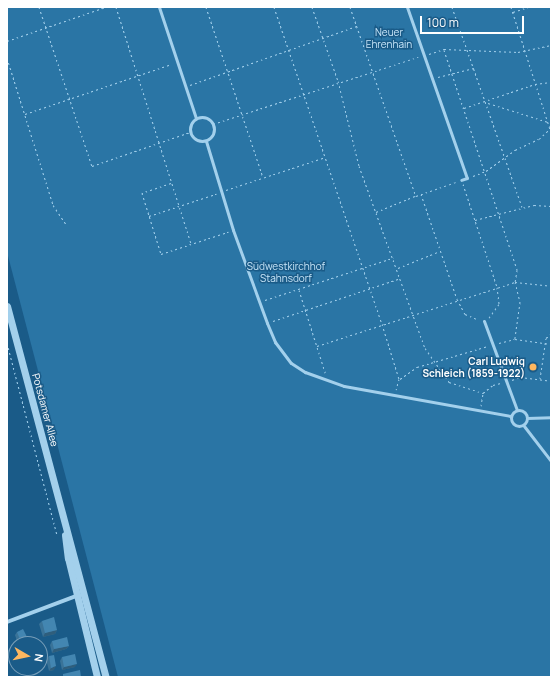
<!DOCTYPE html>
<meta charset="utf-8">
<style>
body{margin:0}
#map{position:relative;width:558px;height:684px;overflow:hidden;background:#1a5b88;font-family:Manrope,sans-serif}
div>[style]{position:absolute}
.green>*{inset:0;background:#2a75a5}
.path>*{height:1px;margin-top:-0.5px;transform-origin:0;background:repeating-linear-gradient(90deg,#a3d0ec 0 2px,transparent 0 5px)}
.service>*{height:3px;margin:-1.5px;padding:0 1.5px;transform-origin:1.5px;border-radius:1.5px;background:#a3d0ec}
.service>.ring{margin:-1.5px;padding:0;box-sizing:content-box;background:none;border:3px solid #a3d0ec;border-radius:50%}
.minor>*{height:4px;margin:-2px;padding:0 2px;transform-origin:2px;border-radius:2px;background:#a3d0ec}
.tertiary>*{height:7px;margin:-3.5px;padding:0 3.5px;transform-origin:3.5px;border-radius:3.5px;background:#a3d0ec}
.wall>*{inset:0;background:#3a7398}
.shaded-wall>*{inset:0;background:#2f5e7c}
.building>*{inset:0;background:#4386b1}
.dots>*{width:11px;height:11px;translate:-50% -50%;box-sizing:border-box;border:2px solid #1a5b88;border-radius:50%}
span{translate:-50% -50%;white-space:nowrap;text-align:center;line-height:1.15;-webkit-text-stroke:3px #1a5b88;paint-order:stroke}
.park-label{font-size:10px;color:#c8e6f9}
.poi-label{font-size:10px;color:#fff;font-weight:700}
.right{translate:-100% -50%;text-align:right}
.street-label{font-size:10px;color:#fff}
.frame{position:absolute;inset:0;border:8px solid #fff;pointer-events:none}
.north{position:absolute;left:8px;top:636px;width:40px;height:40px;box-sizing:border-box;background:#1a5b88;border:1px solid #769db8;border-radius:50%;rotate:99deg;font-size:11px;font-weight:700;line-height:16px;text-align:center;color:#fff}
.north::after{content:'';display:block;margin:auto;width:14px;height:18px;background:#feb75f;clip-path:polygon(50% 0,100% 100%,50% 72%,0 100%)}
.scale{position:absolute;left:420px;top:16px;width:104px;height:18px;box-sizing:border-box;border:2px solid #fff;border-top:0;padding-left:5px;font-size:12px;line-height:14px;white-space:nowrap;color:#fff;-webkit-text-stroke:3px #1a5b88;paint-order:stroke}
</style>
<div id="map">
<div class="green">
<i style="clip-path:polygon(7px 7px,551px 7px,551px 677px,118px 677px,7px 252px)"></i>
</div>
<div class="path">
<i style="left:39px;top:7px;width:168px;rotate:71.6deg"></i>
<i style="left:92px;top:166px;width:104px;rotate:-19.1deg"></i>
<i style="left:116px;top:7px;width:249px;rotate:72.4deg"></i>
<i style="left:206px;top:7px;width:179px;rotate:71.5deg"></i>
<i style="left:274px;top:7px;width:335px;rotate:71.2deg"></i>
<i style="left:382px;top:324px;width:58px;rotate:72.8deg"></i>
<i style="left:399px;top:379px;width:11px;rotate:105deg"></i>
<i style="left:312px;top:7px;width:78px;rotate:70.6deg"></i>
<i style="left:338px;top:81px;width:88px;rotate:76.1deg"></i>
<i style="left:359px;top:166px;width:194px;rotate:70.1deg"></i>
<i style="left:425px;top:348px;width:42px;rotate:54.8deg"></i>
<i style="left:449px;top:382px;width:36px;rotate:18deg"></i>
<i style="left:350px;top:7px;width:200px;rotate:70.8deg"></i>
<i style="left:416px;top:196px;width:42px;rotate:-19.3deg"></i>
<i style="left:452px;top:7px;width:212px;rotate:70.7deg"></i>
<i style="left:511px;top:7px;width:131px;rotate:72.3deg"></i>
<i style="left:513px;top:12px;width:16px;rotate:-18deg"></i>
<i style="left:7px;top:41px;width:105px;rotate:-19deg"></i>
<i style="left:444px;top:50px;width:232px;rotate:71.6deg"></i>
<i style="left:517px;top:270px;width:12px;rotate:99deg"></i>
<i style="left:515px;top:282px;width:21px;rotate:76deg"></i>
<i style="left:520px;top:302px;width:37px;rotate:98deg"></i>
<i style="left:429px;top:54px;width:16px;rotate:-18deg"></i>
<i style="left:444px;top:49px;width:74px;rotate:2.3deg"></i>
<i style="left:518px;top:52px;width:34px;rotate:-12deg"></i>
<i style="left:7px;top:58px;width:154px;rotate:72.6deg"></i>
<i style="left:53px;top:205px;width:23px;rotate:56deg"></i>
<i style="left:438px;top:77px;width:37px;rotate:-14deg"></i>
<i style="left:190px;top:85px;width:177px;rotate:-19.5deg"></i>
<i style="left:488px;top:103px;width:63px;rotate:17.6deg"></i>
<i style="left:464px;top:108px;width:75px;rotate:-18.7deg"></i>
<i style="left:535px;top:84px;width:16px;rotate:-7deg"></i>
<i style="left:25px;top:114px;width:155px;rotate:-18.8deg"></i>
<i style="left:213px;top:124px;width:216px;rotate:-18.1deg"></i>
<i style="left:473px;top:176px;width:14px;rotate:-21deg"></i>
<i style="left:486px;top:171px;width:36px;rotate:-36deg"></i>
<i style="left:515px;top:150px;width:26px;rotate:-25deg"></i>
<i style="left:539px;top:139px;width:16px;rotate:-43deg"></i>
<i style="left:171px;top:183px;width:31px;rotate:161deg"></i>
<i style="left:142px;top:193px;width:64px;rotate:72.7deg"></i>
<i style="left:161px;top:254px;width:71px;rotate:-18.2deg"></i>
<i style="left:463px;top:184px;width:108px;rotate:71.7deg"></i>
<i style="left:497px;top:287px;width:17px;rotate:83deg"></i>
<i style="left:499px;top:304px;width:17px;rotate:126deg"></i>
<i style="left:226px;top:190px;width:105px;rotate:-18.3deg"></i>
<i style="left:421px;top:194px;width:111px;rotate:71.1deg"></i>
<i style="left:457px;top:299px;width:17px;rotate:62deg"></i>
<i style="left:465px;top:314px;width:15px;rotate:23deg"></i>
<i style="left:376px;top:212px;width:42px;rotate:-22.3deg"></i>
<i style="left:149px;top:216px;width:71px;rotate:-18.2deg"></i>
<i style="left:475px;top:220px;width:61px;rotate:-14.3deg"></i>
<i style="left:534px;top:205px;width:17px;rotate:3deg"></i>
<i style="left:398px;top:268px;width:45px;rotate:-22deg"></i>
<i style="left:299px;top:290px;width:89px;rotate:72.4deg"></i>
<i style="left:265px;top:300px;width:135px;rotate:-18.2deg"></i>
<i style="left:273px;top:321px;width:135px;rotate:-18.6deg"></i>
<i style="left:7px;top:343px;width:198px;rotate:75.4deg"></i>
<i style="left:499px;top:343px;width:16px;rotate:-14deg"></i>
<i style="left:515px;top:339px;width:36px;rotate:8deg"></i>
<i style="left:317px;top:346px;width:208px;rotate:-17.9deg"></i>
<i style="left:515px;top:282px;width:36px;rotate:6deg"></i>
<i style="left:400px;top:379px;width:21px;rotate:-35deg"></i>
<i style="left:417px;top:367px;width:74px;rotate:-16.5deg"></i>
<i style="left:540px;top:379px;width:41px;rotate:-81.7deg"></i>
<i style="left:546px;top:338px;width:6px;rotate:-39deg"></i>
<i style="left:512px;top:380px;width:9px;rotate:-21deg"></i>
<i style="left:520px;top:377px;width:31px;rotate:7deg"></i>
<i style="left:481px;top:406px;width:13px;rotate:-81deg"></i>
<i style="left:483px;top:393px;width:13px;rotate:-39deg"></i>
<i style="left:493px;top:385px;width:8px;rotate:-14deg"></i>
</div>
<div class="service">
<i style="left:159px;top:7px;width:117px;rotate:71.6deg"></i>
<i style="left:407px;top:7px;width:181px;rotate:70.7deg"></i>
<i style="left:467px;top:178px;width:6px;rotate:162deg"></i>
<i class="ring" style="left:190px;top:117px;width:21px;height:21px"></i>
<i style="left:206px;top:141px;width:93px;rotate:73.1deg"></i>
<i style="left:233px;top:230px;width:99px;rotate:69.9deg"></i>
<i style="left:267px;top:323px;width:21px;rotate:67deg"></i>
<i style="left:275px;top:342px;width:26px;rotate:53deg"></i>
<i style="left:291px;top:363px;width:17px;rotate:33deg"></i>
<i style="left:305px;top:372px;width:41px;rotate:19.7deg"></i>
<i style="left:344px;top:386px;width:169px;rotate:10.2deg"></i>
<i style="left:484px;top:321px;width:95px;rotate:69.7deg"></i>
<i class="ring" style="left:511px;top:410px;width:13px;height:13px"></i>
<i style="left:527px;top:418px;width:24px;rotate:-2deg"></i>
<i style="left:524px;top:426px;width:44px;rotate:52.4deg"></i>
</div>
<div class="minor">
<i style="left:7px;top:622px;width:77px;rotate:-20.6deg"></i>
</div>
<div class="tertiary">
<i style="left:7px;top:306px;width:384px;rotate:75.1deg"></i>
<i style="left:65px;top:535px;width:23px;rotate:83deg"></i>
<i style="left:68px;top:558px;width:122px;rotate:76.3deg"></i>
</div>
<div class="wall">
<i style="clip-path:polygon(42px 621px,57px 630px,55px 634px,43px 637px,39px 624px)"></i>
<i style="clip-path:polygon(17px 632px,28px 639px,25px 642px,22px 644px,18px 644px,15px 635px)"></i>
<i style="clip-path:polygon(52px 641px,69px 646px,66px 649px,52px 653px,50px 645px)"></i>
<i style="clip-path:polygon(16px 647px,16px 658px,9px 660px,7px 654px,7px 652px,9px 649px)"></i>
<i style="clip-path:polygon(49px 656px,54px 670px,49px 671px,46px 659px)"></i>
<i style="clip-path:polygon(62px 657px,75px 667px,62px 670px,60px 661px)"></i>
</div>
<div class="shaded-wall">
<i style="clip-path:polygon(57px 630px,55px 634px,43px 637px,45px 633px)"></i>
<i style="clip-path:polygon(28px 639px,25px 642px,22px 644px,20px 644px,21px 642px)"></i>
<i style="clip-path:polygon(69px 646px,66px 649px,52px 653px,54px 649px)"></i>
<i style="clip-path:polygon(16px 655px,16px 658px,9px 660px,11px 657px)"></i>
<i style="clip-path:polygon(77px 664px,75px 667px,62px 670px,64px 667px)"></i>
<i style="clip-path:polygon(56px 666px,54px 670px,49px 671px,51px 668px)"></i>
</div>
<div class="building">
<i style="clip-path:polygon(54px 617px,57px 630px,45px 633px,42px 621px)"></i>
<i style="clip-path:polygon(23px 629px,28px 639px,21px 642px,17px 632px)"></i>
<i style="clip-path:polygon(67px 637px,69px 646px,54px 649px,52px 641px)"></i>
<i style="clip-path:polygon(16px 647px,16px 655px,11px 657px,9px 649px)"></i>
<i style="clip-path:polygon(75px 654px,77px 664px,64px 667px,62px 657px)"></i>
<i style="clip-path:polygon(54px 655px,56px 666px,51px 668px,49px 656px)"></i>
<i style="clip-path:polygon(80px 670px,81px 677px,63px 677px,63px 674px)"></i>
</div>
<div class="dots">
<i style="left:533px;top:367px;background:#feb75f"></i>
</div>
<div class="park-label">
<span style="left:389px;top:38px">Neuer<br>Ehrenhain</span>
<span style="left:286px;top:272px">Südwestkirchhof<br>Stahnsdorf</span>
</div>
<div class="poi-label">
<span class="right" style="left:525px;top:367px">Carl Ludwig<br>Schleich (1859-1922)</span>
</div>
<div class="street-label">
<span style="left:45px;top:410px;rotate:75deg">Potsdamer Allee</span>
</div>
<div class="frame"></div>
<div class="north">N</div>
<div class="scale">100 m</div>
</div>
